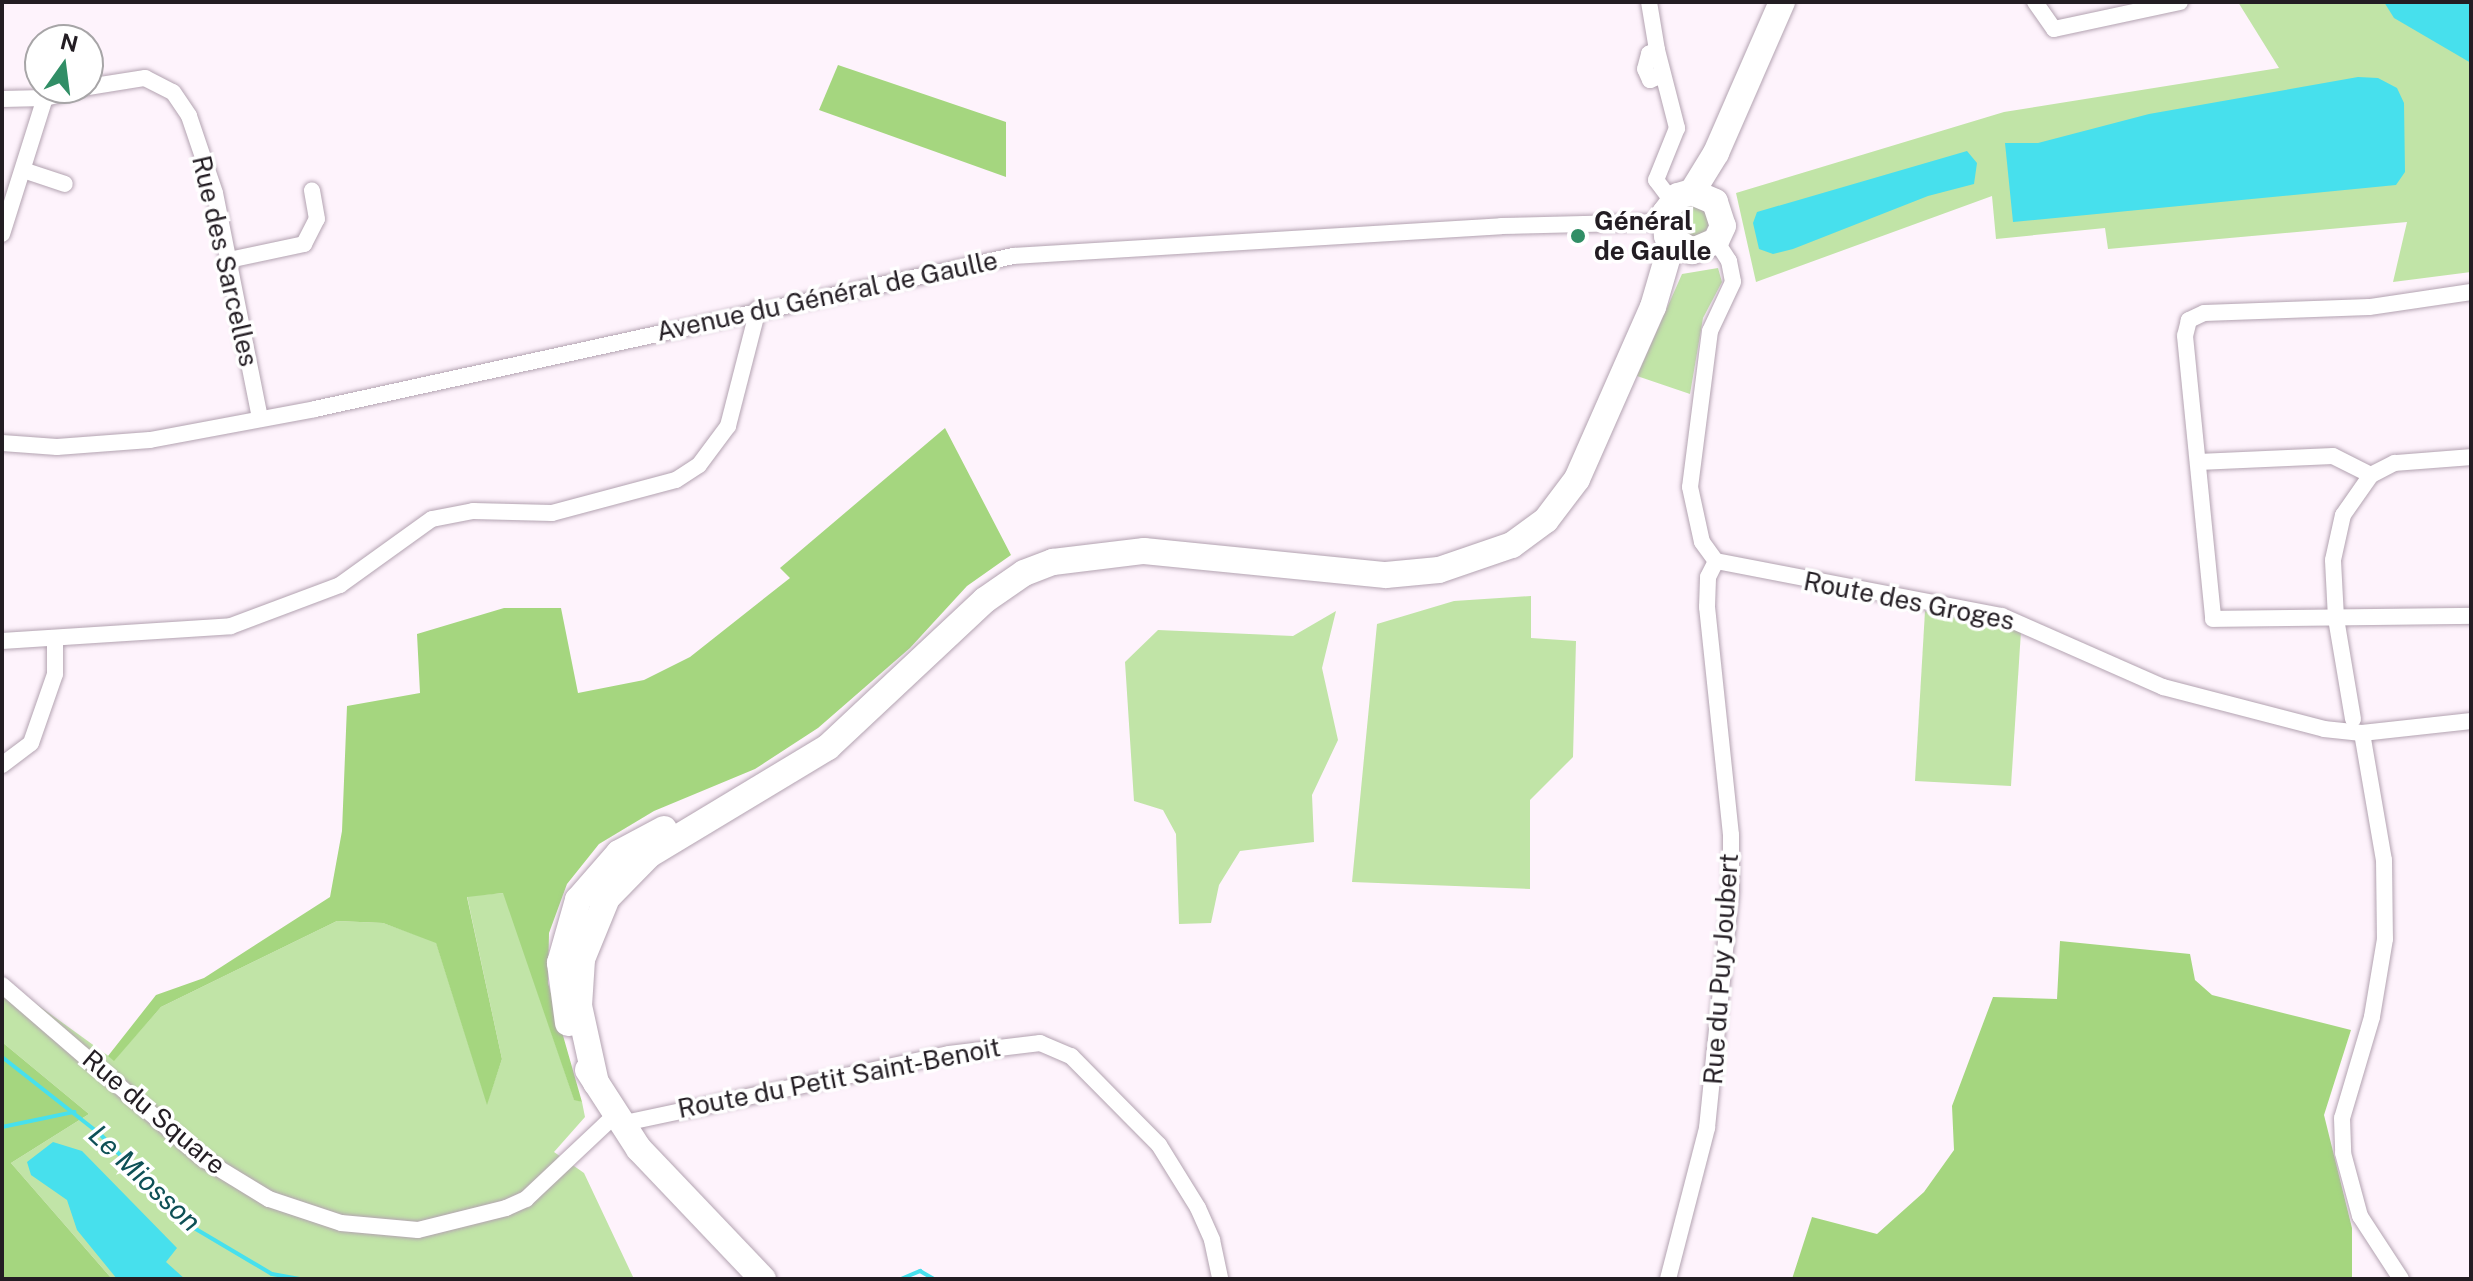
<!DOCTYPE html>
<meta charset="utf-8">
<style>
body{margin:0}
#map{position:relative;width:2473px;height:1281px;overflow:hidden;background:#fef3fc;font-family:"Public Sans",sans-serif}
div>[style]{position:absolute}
.green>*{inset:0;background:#c1e4a7}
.round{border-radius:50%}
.forest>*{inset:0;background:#a5d67f}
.water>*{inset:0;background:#47e0ed}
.stream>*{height:4px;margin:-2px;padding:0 2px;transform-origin:2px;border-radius:2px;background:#47e0ed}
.roads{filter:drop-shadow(0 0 2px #b3a3b1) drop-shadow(0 0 2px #b3a3b1)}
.minor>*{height:16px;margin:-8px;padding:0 8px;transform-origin:8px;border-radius:8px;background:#fff}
.primary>*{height:26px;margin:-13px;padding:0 13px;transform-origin:13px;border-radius:13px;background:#fff}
.dots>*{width:22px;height:22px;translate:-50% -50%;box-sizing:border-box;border:4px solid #fff;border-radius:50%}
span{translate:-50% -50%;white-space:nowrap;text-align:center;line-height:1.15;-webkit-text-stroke:7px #fff;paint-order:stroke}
.poi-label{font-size:26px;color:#231d23;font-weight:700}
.left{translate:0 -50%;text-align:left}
.street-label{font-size:26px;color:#231d23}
.water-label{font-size:28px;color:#0e5056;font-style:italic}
.frame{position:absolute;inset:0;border:4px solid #231d23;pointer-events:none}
.north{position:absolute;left:24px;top:24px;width:80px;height:80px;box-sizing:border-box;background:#fff;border:2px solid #a7a5a7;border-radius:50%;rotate:14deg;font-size:22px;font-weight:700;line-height:32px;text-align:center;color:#231d23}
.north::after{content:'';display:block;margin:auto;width:28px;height:36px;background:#318e66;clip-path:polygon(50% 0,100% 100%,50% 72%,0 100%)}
</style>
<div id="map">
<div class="green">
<i style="clip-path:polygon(2238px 2px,2471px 2px,2471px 272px,2393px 282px,2407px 222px,2108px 249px,2105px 228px,1996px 239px,1992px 196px,1756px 282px,1736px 193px,2004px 112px,2279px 68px)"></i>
<i class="round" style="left:1677px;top:205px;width:32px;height:32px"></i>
<i style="clip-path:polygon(1718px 268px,1722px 282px,1703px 318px,1690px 394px,1637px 376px,1682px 274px)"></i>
<i style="clip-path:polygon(1531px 596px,1531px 638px,1576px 641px,1573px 757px,1530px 800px,1530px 889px,1352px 882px,1377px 624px,1454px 601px)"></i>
<i style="clip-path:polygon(1336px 611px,1322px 668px,1338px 740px,1312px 795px,1314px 842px,1240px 851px,1219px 885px,1211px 923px,1179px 924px,1176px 834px,1163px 810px,1134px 801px,1125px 662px,1158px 630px,1293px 636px)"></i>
<i style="clip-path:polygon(1925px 611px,2021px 631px,2011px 786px,1915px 781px)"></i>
<i style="clip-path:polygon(504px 893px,574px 1099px,582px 1102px,585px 1117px,554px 1152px,584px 1173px,634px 1279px,112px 1279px,11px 1163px,89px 1114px,2px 1042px,2px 979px,114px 1060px,161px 1007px,337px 921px,383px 923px,436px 942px,487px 1103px,502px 1059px,467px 896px)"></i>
</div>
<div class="forest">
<i style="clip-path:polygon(838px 65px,1006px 122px,1006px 177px,819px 110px)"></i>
<i style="clip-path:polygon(945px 428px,1011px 555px,967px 586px,910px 648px,818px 728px,755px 769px,654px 811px,599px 844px,567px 884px,549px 933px,548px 983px,582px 1102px,574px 1100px,503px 893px,467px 897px,502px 1059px,487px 1105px,436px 943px,383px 923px,337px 921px,161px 1007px,114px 1061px,108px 1056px,156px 995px,204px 978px,330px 897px,342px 831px,347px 706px,420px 693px,417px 634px,504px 608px,561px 608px,578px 693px,644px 680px,690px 657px,790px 578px,780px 568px)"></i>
<i style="clip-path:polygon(2060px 941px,2190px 954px,2195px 980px,2212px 995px,2351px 1030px,2324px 1115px,2352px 1228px,2352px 1279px,1792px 1279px,1812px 1217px,1877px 1234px,1924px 1192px,1954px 1150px,1952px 1106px,1993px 997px,2057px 999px)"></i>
<i style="clip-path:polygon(2px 1042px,89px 1114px,11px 1163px,112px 1279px,2px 1279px)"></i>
</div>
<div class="water">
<i style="clip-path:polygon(2384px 2px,2471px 2px,2471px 63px,2394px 18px)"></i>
<i style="clip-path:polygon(2358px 77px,2378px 78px,2397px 88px,2404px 103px,2405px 172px,2396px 185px,2013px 222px,2005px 143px,2038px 143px,2149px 114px)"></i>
<i style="clip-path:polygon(1967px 151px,1977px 163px,1974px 184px,1928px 196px,1793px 249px,1773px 254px,1759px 249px,1753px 223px,1757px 212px)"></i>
<i style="clip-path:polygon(53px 1142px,82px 1151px,177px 1248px,166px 1262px,185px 1279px,117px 1279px,77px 1230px,67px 1200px,31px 1175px,27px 1162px)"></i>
</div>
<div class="stream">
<i style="left:2px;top:1057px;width:125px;rotate:38.2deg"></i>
<i style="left:100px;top:1134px;width:122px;rotate:46.3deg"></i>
<i style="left:184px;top:1222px;width:102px;rotate:30.6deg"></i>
<i style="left:272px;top:1274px;width:28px;rotate:10deg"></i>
<i style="left:2px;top:1127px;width:74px;rotate:-11.8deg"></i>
<i style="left:901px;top:1279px;width:21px;rotate:-23deg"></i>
<i style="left:920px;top:1271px;width:16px;rotate:30deg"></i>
</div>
<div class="roads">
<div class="minor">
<i style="left:1649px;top:2px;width:49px;rotate:80.5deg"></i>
<i style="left:2035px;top:2px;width:33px;rotate:55deg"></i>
<i style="left:2054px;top:29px;width:129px;rotate:-12.1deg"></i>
<i style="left:1662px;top:75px;width:13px;rotate:157deg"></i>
<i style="left:1650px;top:80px;width:12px;rotate:-114deg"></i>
<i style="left:1645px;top:69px;width:16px;rotate:-75deg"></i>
<i style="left:1649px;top:54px;width:9px;rotate:-27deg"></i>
<i style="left:1657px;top:50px;width:81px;rotate:75.6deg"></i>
<i style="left:1677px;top:128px;width:56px;rotate:112deg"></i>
<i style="left:1656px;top:180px;width:26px;rotate:53deg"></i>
<i style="left:88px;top:87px;width:58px;rotate:-9deg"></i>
<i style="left:145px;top:78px;width:31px;rotate:27deg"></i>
<i style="left:173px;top:92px;width:29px;rotate:56deg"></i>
<i style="left:189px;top:116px;width:81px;rotate:71.3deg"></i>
<i style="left:215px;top:193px;width:230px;rotate:78.7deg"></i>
<i style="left:2px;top:99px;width:43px;rotate:-1.3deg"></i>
<i style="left:45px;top:98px;width:41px;rotate:-14deg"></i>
<i style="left:23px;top:170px;width:44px;rotate:18.4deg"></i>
<i style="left:2px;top:234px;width:143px;rotate:-72.5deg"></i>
<i style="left:1716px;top:241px;width:24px;rotate:57deg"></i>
<i style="left:1729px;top:261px;width:21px;rotate:79deg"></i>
<i style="left:1733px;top:282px;width:54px;rotate:115.1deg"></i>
<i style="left:1710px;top:331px;width:157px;rotate:97.3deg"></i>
<i style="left:1690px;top:487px;width:56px;rotate:77.7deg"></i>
<i style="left:1702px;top:542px;width:24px;rotate:54deg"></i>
<i style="left:1716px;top:561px;width:291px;rotate:10.9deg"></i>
<i style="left:2002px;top:616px;width:176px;rotate:23.8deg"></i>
<i style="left:2163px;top:687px;width:166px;rotate:14.6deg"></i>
<i style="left:2324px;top:729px;width:38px;rotate:6deg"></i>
<i style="left:2362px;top:733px;width:110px;rotate:-6.3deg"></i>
<i style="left:229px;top:260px;width:77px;rotate:-12deg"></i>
<i style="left:304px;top:244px;width:28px;rotate:-63deg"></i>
<i style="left:317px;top:219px;width:29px;rotate:-100deg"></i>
<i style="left:2471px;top:292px;width:103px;rotate:171.6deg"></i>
<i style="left:2369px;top:307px;width:165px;rotate:177.9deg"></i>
<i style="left:2204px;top:313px;width:17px;rotate:155deg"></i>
<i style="left:2189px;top:320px;width:16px;rotate:104deg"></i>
<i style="left:2185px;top:336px;width:284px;rotate:84.3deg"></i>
<i style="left:2213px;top:619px;width:258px;rotate:-0.7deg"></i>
<i style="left:2px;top:443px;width:55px;rotate:4.2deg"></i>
<i style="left:57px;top:447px;width:93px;rotate:-4.3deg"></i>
<i style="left:150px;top:440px;width:168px;rotate:-10.6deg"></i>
<i style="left:315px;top:409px;width:715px;rotate:-12.36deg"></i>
<i style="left:1013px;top:256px;width:489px;rotate:-3.5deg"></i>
<i style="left:1501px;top:226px;width:163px;rotate:-1.4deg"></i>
<i style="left:2198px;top:462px;width:135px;rotate:-2.5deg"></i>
<i style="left:2333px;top:456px;width:42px;rotate:26.6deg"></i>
<i style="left:2px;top:641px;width:229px;rotate:-3.7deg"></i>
<i style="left:231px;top:626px;width:116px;rotate:-20.6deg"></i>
<i style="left:340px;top:585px;width:113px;rotate:-35.7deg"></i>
<i style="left:432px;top:519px;width:42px;rotate:-11deg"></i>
<i style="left:473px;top:511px;width:79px;rotate:1.5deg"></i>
<i style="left:552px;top:513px;width:128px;rotate:-14.9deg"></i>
<i style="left:676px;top:480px;width:27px;rotate:-33deg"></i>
<i style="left:699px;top:465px;width:49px;rotate:-53.4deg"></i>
<i style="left:728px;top:426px;width:121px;rotate:-75.6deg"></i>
<i style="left:2353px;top:719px;width:102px;rotate:-99.6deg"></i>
<i style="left:2336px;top:618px;width:58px;rotate:-93deg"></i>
<i style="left:2333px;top:560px;width:46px;rotate:-77.5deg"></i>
<i style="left:2343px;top:515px;width:49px;rotate:-55deg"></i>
<i style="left:2371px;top:475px;width:27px;rotate:-27deg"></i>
<i style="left:2395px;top:463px;width:76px;rotate:-4.5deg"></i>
<i style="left:2362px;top:733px;width:129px;rotate:80.2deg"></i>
<i style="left:2384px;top:860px;width:79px;rotate:89.3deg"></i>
<i style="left:2385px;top:939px;width:79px;rotate:99.5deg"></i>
<i style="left:2372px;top:1017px;width:105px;rotate:106.5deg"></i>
<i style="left:2342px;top:1118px;width:35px;rotate:88deg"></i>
<i style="left:2343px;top:1153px;width:65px;rotate:74.9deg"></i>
<i style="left:2360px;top:1216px;width:75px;rotate:56.9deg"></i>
<i style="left:2px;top:765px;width:36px;rotate:-37deg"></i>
<i style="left:31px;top:743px;width:73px;rotate:-70.8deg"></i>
<i style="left:55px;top:674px;width:34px;rotate:-90deg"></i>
<i style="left:2px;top:985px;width:268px;rotate:40.8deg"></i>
<i style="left:205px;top:1160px;width:75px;rotate:31.4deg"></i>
<i style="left:269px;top:1199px;width:76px;rotate:18.4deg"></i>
<i style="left:341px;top:1223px;width:77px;rotate:5.2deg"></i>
<i style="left:418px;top:1230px;width:91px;rotate:-14deg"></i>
<i style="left:506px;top:1208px;width:22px;rotate:-24deg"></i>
<i style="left:526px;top:1199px;width:121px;rotate:-43.3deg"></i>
<i style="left:620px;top:1124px;width:336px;rotate:-12deg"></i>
<i style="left:949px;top:1054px;width:92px;rotate:-6.9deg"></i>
<i style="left:1040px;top:1043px;width:34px;rotate:23deg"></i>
<i style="left:1071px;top:1056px;width:125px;rotate:45.3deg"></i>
<i style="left:1159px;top:1145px;width:74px;rotate:58.2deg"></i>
<i style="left:1198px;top:1208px;width:35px;rotate:66deg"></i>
<i style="left:1212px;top:1240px;width:40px;rotate:78deg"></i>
<i style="left:1668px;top:1279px;width:156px;rotate:-75.5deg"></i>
<i style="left:1707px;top:1128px;width:238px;rotate:-84.2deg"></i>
<i style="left:1731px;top:891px;width:56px;rotate:-90deg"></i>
<i style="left:1731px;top:835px;width:229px;rotate:-96deg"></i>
<i style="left:1707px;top:607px;width:30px;rotate:-88deg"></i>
<i style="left:1708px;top:577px;width:18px;rotate:-63deg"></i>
</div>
<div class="primary">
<i style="left:1692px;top:192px;width:25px;rotate:23deg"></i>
<i style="left:1715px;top:202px;width:25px;rotate:72deg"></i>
<i style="left:1723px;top:226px;width:17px;rotate:115deg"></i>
<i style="left:1716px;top:241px;width:26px;rotate:157deg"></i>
<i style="left:1692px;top:251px;width:29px;rotate:-149deg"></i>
<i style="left:1667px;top:236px;width:23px;rotate:-95deg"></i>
<i style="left:1665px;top:213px;width:21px;rotate:-53deg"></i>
<i style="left:1678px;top:196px;width:15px;rotate:-16deg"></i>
<i style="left:1692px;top:192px;width:46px;rotate:-58.4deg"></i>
<i style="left:1716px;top:153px;width:165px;rotate:-66.4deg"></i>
<i style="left:568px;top:1023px;width:61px;rotate:-97.6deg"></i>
<i style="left:560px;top:963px;width:66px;rotate:-74.1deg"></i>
<i style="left:578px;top:900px;width:62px;rotate:-48.9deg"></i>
<i style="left:619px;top:853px;width:51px;rotate:-28.1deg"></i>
<i style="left:588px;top:1070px;width:94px;rotate:57.2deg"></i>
<i style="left:639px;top:1149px;width:180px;rotate:46.4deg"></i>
<i style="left:596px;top:1083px;width:79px;rotate:-102.4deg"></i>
<i style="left:579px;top:1006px;width:47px;rotate:-86.3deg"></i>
<i style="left:582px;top:959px;width:66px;rotate:-67.7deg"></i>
<i style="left:607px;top:898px;width:60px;rotate:-45.7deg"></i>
<i style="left:649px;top:855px;width:209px;rotate:-31.1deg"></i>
<i style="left:828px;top:747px;width:215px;rotate:-43.1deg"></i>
<i style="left:985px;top:600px;width:47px;rotate:-34.7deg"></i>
<i style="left:1024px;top:573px;width:31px;rotate:-21deg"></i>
<i style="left:1053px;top:562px;width:92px;rotate:-6.9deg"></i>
<i style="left:1144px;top:551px;width:243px;rotate:5.7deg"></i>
<i style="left:1386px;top:575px;width:53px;rotate:-5.4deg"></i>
<i style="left:1439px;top:570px;width:77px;rotate:-18.9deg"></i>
<i style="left:1512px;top:545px;width:42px;rotate:-36.3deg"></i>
<i style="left:1546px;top:520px;width:51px;rotate:-52.9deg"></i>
<i style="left:1577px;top:479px;width:188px;rotate:-66.2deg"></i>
<i style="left:1653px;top:307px;width:68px;rotate:-73.7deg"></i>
</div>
</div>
<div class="dots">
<i style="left:1578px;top:236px;background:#318e66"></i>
</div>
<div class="poi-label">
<span class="left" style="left:1594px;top:236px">Général<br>de Gaulle</span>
</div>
<div class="street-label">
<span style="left:225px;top:261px;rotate:77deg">Rue des Sarcelles</span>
<span style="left:827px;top:296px;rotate:-12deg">Avenue du Général de Gaulle</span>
<span style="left:1909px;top:601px;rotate:11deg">Route des Groges</span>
<span style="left:1721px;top:969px;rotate:-86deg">Rue du Puy Joubert</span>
<span style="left:839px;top:1078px;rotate:-11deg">Route du Petit Saint-Benoit</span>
<span style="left:154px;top:1112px;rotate:40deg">Rue du Square</span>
</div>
<div class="water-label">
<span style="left:145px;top:1178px;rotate:43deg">Le Miosson</span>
</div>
<div class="frame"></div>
<div class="north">N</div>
</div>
